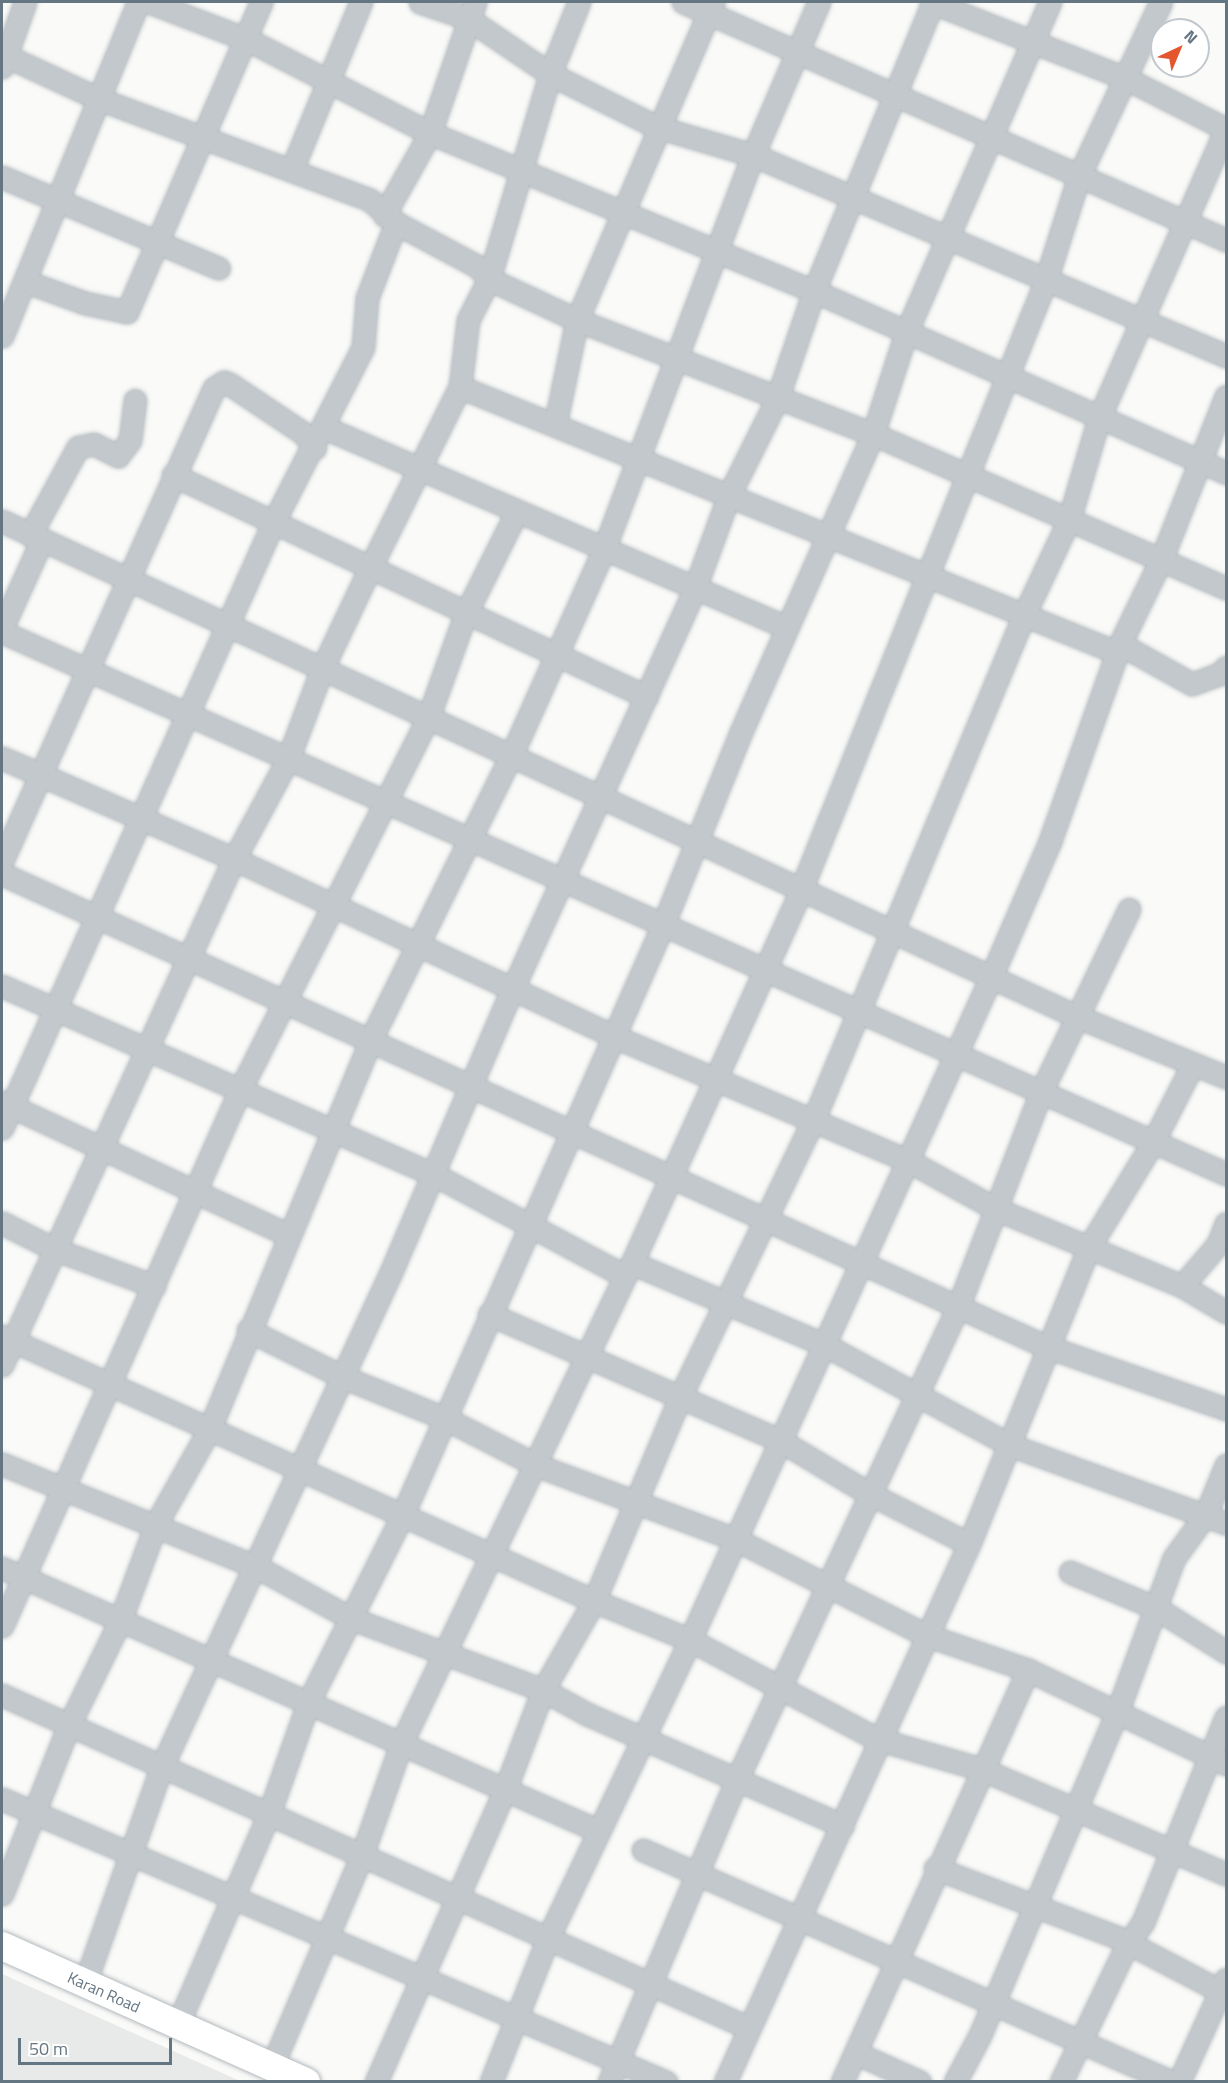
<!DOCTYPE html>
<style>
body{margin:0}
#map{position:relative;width:1228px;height:2083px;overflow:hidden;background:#fafaf8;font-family:"Titillium Web",sans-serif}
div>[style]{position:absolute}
.built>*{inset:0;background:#e8e9e9}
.roads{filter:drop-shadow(0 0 2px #b3babf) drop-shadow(0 0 2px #b3babf)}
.street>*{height:21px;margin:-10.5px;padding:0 10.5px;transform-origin:10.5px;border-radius:10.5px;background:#c3c8cc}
.secondary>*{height:28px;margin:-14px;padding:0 14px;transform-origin:14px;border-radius:14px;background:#fff}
span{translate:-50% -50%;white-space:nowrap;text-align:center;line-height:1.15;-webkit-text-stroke:6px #fff;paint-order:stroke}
.street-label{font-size:16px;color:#657683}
.frame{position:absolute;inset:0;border:3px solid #657683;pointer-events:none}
.north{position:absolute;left:1150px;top:18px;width:60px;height:60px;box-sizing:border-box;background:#fff;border:2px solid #c1c8cd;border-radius:50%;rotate:44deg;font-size:16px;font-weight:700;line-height:24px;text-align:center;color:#657683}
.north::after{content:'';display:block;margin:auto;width:21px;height:27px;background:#e4572e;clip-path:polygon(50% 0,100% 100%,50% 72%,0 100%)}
.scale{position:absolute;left:18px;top:2038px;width:154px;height:27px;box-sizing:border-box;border:3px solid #657683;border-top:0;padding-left:8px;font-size:18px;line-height:21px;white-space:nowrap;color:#657683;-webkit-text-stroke:4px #fff;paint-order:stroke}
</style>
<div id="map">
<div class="built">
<i style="clip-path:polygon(2px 1974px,240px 2081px,2px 2081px)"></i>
</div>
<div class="roads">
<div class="street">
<i style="left:149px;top:2px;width:104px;rotate:20.9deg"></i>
<i style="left:246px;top:39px;width:207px;rotate:27.1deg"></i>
<i style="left:430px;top:133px;width:415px;rotate:22.4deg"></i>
<i style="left:814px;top:291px;width:450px;rotate:23.8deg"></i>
<i style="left:420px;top:2px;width:50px;rotate:18.8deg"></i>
<i style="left:467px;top:18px;width:100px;rotate:34deg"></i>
<i style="left:550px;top:74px;width:119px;rotate:26.4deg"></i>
<i style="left:657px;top:127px;width:100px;rotate:16.3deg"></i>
<i style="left:753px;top:155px;width:514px;rotate:23.02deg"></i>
<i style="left:683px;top:2px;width:593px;rotate:23.67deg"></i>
<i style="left:931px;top:2px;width:211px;rotate:21.4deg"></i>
<i style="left:1127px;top:79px;width:111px;rotate:26.8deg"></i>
<i style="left:2px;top:54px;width:107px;rotate:24.9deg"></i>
<i style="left:99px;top:99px;width:289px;rotate:20.4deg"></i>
<i style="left:370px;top:200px;width:35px;rotate:41deg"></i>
<i style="left:396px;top:223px;width:92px;rotate:28deg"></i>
<i style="left:477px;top:266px;width:18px;rotate:47deg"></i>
<i style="left:489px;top:279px;width:97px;rotate:25deg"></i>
<i style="left:577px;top:320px;width:317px;rotate:21.1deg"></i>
<i style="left:873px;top:434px;width:385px;rotate:23.6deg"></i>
<i style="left:2px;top:67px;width:69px;rotate:-70.5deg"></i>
<i style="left:292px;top:169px;width:181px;rotate:-67.6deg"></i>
<i style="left:2px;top:177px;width:235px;rotate:22.8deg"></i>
<i style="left:384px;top:215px;width:94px;rotate:-60.7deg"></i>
<i style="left:430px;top:133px;width:139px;rotate:-71deg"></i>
<i style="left:27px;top:282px;width:62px;rotate:19.9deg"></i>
<i style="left:85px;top:303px;width:43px;rotate:12.1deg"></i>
<i style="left:127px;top:312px;width:338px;rotate:-66.6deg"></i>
<i style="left:2px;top:336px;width:361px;rotate:-67.8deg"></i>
<i style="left:460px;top:387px;width:710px;rotate:22.01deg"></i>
<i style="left:555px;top:425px;width:107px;rotate:-78.2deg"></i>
<i style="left:577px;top:320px;width:346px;rotate:-66.8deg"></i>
<i style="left:323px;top:427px;width:504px;rotate:23.36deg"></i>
<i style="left:173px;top:475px;width:523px;rotate:25.1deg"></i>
<i style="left:2px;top:521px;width:1185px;rotate:24.75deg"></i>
<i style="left:1078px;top:1017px;width:160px;rotate:22.1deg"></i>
<i style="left:30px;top:535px;width:100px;rotate:-61.4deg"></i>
<i style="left:78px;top:447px;width:16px;rotate:-11deg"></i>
<i style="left:94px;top:444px;width:27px;rotate:27deg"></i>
<i style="left:118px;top:456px;width:20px;rotate:-53deg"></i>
<i style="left:130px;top:440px;width:40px;rotate:-82.9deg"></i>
<i style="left:2px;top:628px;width:97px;rotate:-65.6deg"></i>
<i style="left:2px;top:632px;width:1339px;rotate:23.88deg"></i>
<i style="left:1120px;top:644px;width:82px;rotate:29.1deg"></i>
<i style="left:1192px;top:684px;width:30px;rotate:-20deg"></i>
<i style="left:1220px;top:674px;width:9px;rotate:-49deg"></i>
<i style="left:2px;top:758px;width:253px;rotate:23.5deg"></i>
<i style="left:234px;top:859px;width:418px;rotate:25deg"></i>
<i style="left:613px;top:1036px;width:319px;rotate:22.9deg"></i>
<i style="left:907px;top:1160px;width:102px;rotate:28.8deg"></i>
<i style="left:996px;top:1209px;width:201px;rotate:22.5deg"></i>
<i style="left:1182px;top:1286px;width:51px;rotate:30.6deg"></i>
<i style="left:2px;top:861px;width:518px;rotate:-65.86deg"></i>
<i style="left:214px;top:388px;width:12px;rotate:-31deg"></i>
<i style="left:224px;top:382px;width:8px;rotate:23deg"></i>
<i style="left:231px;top:385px;width:87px;rotate:33.7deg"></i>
<i style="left:303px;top:433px;width:19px;rotate:51deg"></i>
<i style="left:2px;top:874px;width:1145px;rotate:24.35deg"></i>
<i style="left:1045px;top:1346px;width:192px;rotate:19.2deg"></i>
<i style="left:2px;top:986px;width:470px;rotate:23.6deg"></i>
<i style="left:433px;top:1174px;width:217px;rotate:28deg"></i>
<i style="left:625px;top:1276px;width:15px;rotate:-62deg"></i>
<i style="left:632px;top:1263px;width:207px;rotate:23deg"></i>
<i style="left:823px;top:1344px;width:213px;rotate:28.4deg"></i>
<i style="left:1010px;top:1445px;width:230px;rotate:19.9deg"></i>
<i style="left:2px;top:1102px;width:314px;rotate:24.9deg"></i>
<i style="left:2px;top:1128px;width:665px;rotate:-65.86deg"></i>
<i style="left:274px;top:521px;width:195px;rotate:-62.9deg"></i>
<i style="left:363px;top:347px;width:49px;rotate:-85.3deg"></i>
<i style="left:367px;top:298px;width:80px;rotate:-68.9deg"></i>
<i style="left:2px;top:1223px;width:58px;rotate:26.6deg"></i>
<i style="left:54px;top:1249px;width:107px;rotate:20.3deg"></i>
<i style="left:632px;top:1263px;width:409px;rotate:-65.6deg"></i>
<i style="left:801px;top:890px;width:657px;rotate:-68.12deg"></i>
<i style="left:1046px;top:280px;width:109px;rotate:-72.4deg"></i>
<i style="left:1079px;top:176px;width:192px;rotate:-64.8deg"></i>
<i style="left:1182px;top:1286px;width:55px;rotate:-49.4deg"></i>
<i style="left:1218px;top:1244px;width:22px;rotate:-69deg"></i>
<i style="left:489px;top:1314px;width:318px;rotate:23.5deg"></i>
<i style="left:781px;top:1441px;width:101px;rotate:30.9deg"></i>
<i style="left:868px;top:1493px;width:113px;rotate:26.8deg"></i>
<i style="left:248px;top:1330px;width:106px;rotate:26.3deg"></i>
<i style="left:343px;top:1377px;width:109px;rotate:22.1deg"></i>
<i style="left:444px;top:1418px;width:103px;rotate:27.1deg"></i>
<i style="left:536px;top:1465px;width:212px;rotate:20.4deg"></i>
<i style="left:735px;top:1539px;width:214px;rotate:26.7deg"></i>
<i style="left:926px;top:1635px;width:108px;rotate:18.9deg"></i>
<i style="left:1028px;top:1670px;width:219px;rotate:25.4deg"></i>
<i style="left:2px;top:1336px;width:649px;rotate:24.11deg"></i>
<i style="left:594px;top:1601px;width:104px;rotate:22.1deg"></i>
<i style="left:690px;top:1640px;width:212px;rotate:27.9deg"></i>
<i style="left:877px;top:1739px;width:108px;rotate:16.1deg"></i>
<i style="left:981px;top:1769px;width:267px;rotate:23.2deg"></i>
<i style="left:2px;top:1365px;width:557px;rotate:-65.37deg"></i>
<i style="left:234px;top:859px;width:114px;rotate:-61.6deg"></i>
<i style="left:288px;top:759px;width:96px;rotate:-69.3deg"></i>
<i style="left:322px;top:669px;width:110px;rotate:-64.6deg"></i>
<i style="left:369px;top:570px;width:204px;rotate:-63.6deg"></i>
<i style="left:460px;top:387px;width:67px;rotate:-83.2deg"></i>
<i style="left:468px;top:320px;width:46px;rotate:-62.9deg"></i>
<i style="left:489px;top:279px;width:214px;rotate:-73.4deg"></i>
<i style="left:550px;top:74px;width:78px;rotate:-68.1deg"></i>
<i style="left:2px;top:1464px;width:275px;rotate:22deg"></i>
<i style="left:257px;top:1567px;width:106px;rotate:28.7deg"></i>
<i style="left:350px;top:1618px;width:206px;rotate:20.5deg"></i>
<i style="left:543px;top:1690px;width:50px;rotate:28.6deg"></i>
<i style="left:587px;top:1714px;width:279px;rotate:23.6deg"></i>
<i style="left:2px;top:1568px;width:652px;rotate:23.78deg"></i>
<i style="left:1070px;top:1572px;width:93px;rotate:22.7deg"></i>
<i style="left:1156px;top:1608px;width:83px;rotate:32.2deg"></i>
<i style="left:2px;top:1626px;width:586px;rotate:-66.06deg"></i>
<i style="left:240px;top:1090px;width:417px;rotate:-63.2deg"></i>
<i style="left:428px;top:718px;width:109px;rotate:-70.2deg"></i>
<i style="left:465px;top:615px;width:116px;rotate:-63.4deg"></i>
<i style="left:2px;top:1695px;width:816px;rotate:24.02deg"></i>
<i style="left:2px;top:1799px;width:722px;rotate:23.08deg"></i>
<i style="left:643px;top:1850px;width:578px;rotate:23.68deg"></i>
<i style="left:935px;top:1868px;width:195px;rotate:20.8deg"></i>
<i style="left:1117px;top:1937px;width:123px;rotate:27.6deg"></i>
<i style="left:2px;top:1894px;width:182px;rotate:-68.4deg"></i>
<i style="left:69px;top:1725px;width:116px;rotate:-63.9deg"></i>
<i style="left:120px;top:1621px;width:103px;rotate:-69.6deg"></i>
<i style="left:156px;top:1524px;width:110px;rotate:-60.6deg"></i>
<i style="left:210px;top:1428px;width:419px;rotate:-67.5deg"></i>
<i style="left:370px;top:1041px;width:318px;rotate:-63.7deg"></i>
<i style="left:511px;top:756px;width:227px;rotate:-65.8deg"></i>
<i style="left:604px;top:549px;width:421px;rotate:-69.3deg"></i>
<i style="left:753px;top:155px;width:167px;rotate:-66.7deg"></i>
<i style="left:85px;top:1983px;width:230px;rotate:-70.5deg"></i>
<i style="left:162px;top:1766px;width:544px;rotate:-65.13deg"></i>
<i style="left:391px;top:1272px;width:309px;rotate:-66.8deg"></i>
<i style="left:513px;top:988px;width:439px;rotate:-65.5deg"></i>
<i style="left:695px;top:588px;width:99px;rotate:-69.9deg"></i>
<i style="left:729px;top:495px;width:107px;rotate:-63.4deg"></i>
<i style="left:777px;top:399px;width:114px;rotate:-71.1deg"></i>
<i style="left:814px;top:291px;width:313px;rotate:-67.6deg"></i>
<i style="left:178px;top:2024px;width:229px;rotate:-66.6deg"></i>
<i style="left:269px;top:1814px;width:118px;rotate:-70.6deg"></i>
<i style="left:308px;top:1703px;width:212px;rotate:-63.3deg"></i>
<i style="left:403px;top:1514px;width:644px;rotate:-66.18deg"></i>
<i style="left:663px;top:925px;width:208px;rotate:-68deg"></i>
<i style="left:741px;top:732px;width:326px;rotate:-66.1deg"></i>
<i style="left:873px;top:434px;width:106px;rotate:-71.9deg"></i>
<i style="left:906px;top:333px;width:361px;rotate:-66.5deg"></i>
<i style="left:856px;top:2053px;width:70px;rotate:24.4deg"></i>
<i style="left:272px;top:2066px;width:229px;rotate:-66.9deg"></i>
<i style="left:362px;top:1855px;width:118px;rotate:-70.6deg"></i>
<i style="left:401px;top:1744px;width:519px;rotate:-64.42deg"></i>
<i style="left:376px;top:2082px;width:319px;rotate:-66.2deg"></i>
<i style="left:505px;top:1790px;width:107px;rotate:-69.2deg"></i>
<i style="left:543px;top:1690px;width:103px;rotate:-60.2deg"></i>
<i style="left:594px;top:1601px;width:221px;rotate:-67.1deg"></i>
<i style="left:680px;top:1397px;width:306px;rotate:-64.3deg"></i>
<i style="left:813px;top:1121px;width:548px;rotate:-67.36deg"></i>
<i style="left:1024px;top:615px;width:105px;rotate:-64.7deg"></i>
<i style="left:1069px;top:520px;width:106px;rotate:-73.6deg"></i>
<i style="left:1099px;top:418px;width:317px;rotate:-66.3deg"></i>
<i style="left:491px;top:2082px;width:155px;rotate:-68.4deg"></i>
<i style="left:548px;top:1938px;width:330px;rotate:-64.5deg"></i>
<i style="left:690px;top:1640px;width:728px;rotate:-65.58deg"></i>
<i style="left:991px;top:977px;width:148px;rotate:-66.5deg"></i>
<i style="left:1050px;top:841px;width:209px;rotate:-70.4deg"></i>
<i style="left:1120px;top:644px;width:93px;rotate:-64deg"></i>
<i style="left:1161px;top:560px;width:176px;rotate:-68.4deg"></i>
<i style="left:609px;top:2082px;width:331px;rotate:-67.1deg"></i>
<i style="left:738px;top:1777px;width:519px;rotate:-64.92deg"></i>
<i style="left:958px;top:1307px;width:230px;rotate:-68.9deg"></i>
<i style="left:1041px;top:1092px;width:203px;rotate:-64.3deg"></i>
<i style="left:725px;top:2082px;width:591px;rotate:-65.6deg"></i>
<i style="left:969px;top:1544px;width:320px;rotate:-68deg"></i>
<i style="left:1089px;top:1247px;width:123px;rotate:-58.6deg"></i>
<i style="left:1153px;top:1142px;width:88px;rotate:-62.9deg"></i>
<i style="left:842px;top:2082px;width:452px;rotate:-65.7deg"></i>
<i style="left:955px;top:2082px;width:53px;rotate:-62deg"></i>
<i style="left:980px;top:2035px;width:353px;rotate:-67deg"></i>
<i style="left:1118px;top:1710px;width:162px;rotate:-69.8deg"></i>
<i style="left:1174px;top:1558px;width:54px;rotate:-54deg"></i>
<i style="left:1206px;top:1514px;width:53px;rotate:-67.8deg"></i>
<i style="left:1061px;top:2082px;width:152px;rotate:-64.3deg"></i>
<i style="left:1127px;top:1945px;width:28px;rotate:-55deg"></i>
<i style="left:1143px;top:1922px;width:221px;rotate:-68deg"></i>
<i style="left:1179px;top:2082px;width:113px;rotate:-65.5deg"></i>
</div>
<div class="secondary">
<i style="left:2px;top:1946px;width:333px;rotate:24.1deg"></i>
</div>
</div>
<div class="street-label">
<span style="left:104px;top:1992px;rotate:24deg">Karan Road</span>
</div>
<div class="frame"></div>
<div class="north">N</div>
<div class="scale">50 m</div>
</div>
